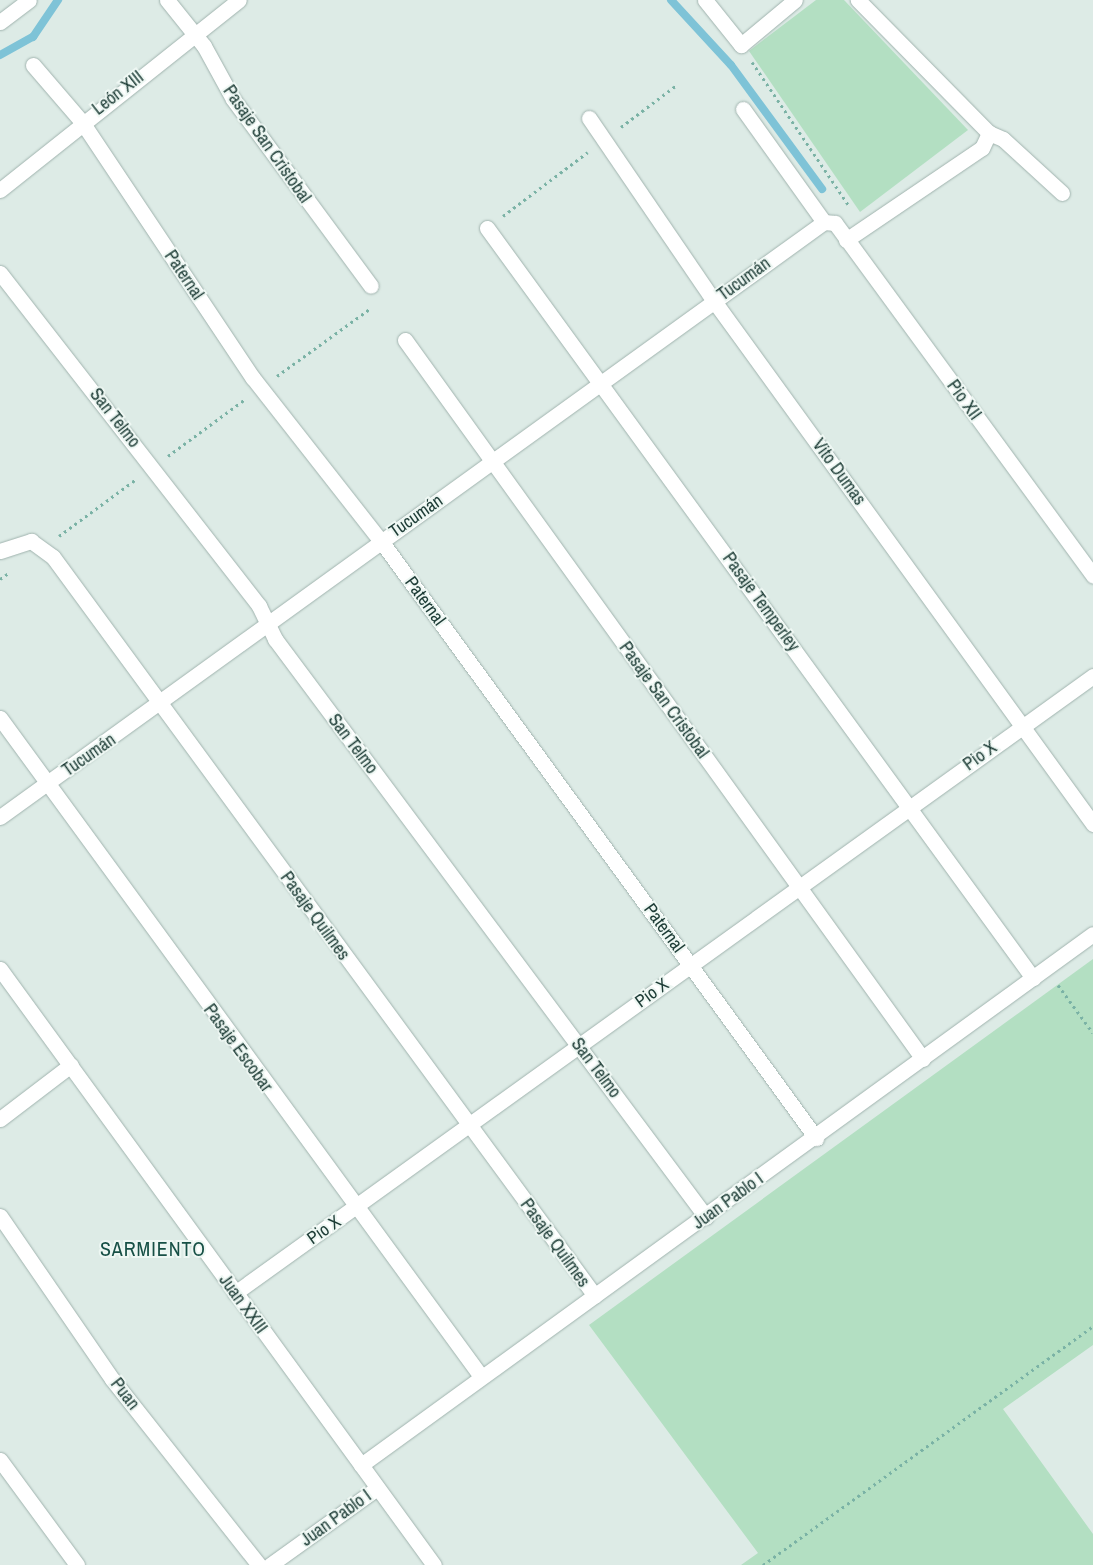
<!DOCTYPE html>
<meta charset="utf-8">
<style>
body{margin:0}
#map{position:relative;width:1093px;height:1565px;overflow:hidden;background:#ddebe6;font-family:"Archivo Narrow",sans-serif}
div>[style]{position:absolute}
.green>*{inset:0;background:#b3dfc2}
.stream>*{height:8px;margin:-4px;padding:0 4px;transform-origin:4px;border-radius:4px;background:#7ec3d7}
.path>*{height:3px;margin-top:-1.5px;transform-origin:0;background:repeating-linear-gradient(90deg,#7ab2a5 0 2.5px,transparent 0 6.5px)}
.roads{filter:drop-shadow(0 0 1px #a0b3ae) drop-shadow(0 0 1px #a0b3ae)}
.lane>*{height:15px;margin:-7.5px;padding:0 7.5px;transform-origin:7.5px;border-radius:7.5px;background:#fff}
.street>*{height:15px;margin:-7.5px;padding:0 7.5px;transform-origin:7.5px;border-radius:7.5px;background:#fff}
span{translate:-50% -50%;white-space:nowrap;text-align:center;line-height:1.15;-webkit-text-stroke:4px #eef7f3;paint-order:stroke}
.street-label{font-size:18px;color:#1d3c36}
.quarter-label{font-size:20px;color:#175046;letter-spacing:1px}
</style>
<div id="map">
<div class="green">
<i style="clip-path:polygon(816px 0,844px 0,968px 130px,860px 212px,749px 51px)"></i>
<i style="clip-path:polygon(1093px 959px,1093px 1345px,1003px 1409px,1093px 1534px,1093px 1565px,741px 1565px,758px 1553px,589px 1325px)"></i>
</div>
<div class="stream">
<i style="left:671px;top:0;width:88px;rotate:47.3deg"></i>
<i style="left:731px;top:65px;width:154px;rotate:53.7deg"></i>
<i style="left:0;top:55px;width:38px;rotate:-29deg"></i>
<i style="left:33px;top:37px;width:45px;rotate:-56deg"></i>
</div>
<div class="path">
<i style="left:752px;top:62px;width:174px;rotate:56deg"></i>
<i style="left:621px;top:127px;width:71px;rotate:-37deg"></i>
<i style="left:503px;top:216px;width:106px;rotate:-37deg"></i>
<i style="left:277px;top:376px;width:116px;rotate:-35.9deg"></i>
<i style="left:168px;top:456px;width:94px;rotate:-36.4deg"></i>
<i style="left:59px;top:536px;width:94px;rotate:-36.4deg"></i>
<i style="left:0;top:579px;width:12px;rotate:-35deg"></i>
<i style="left:1058px;top:985px;width:59px;rotate:53.9deg"></i>
<i style="left:763px;top:1565px;width:407px;rotate:-35.9deg"></i>
</div>
<div class="roads">
<div class="lane">
<i style="left:743px;top:109px;width:139px;rotate:54.4deg"></i>
<i style="left:989px;top:133px;width:15px;rotate:23deg"></i>
<i style="left:1003px;top:139px;width:80px;rotate:42.5deg"></i>
</div>
<div class="street">
<i style="left:167px;top:0;width:59px;rotate:51.2deg"></i>
<i style="left:204px;top:46px;width:60px;rotate:61.3deg"></i>
<i style="left:233px;top:99px;width:232px;rotate:53.6deg"></i>
<i style="left:705px;top:0;width:58px;rotate:51.3deg"></i>
<i style="left:741px;top:45px;width:70px;rotate:-39.8deg"></i>
<i style="left:0;top:22px;width:36px;rotate:-37deg"></i>
<i style="left:33px;top:65px;width:75px;rotate:49.3deg"></i>
<i style="left:82px;top:122px;width:308px;rotate:56.3deg"></i>
<i style="left:253px;top:378px;width:207px;rotate:51.9deg"></i>
<i style="left:381px;top:541px;width:739px;rotate:53.92deg"></i>
<i style="left:589px;top:118px;width:222px;rotate:55.7deg"></i>
<i style="left:714px;top:301px;width:646px;rotate:54.07deg"></i>
<i style="left:0;top:190px;width:305px;rotate:-38.5deg"></i>
<i style="left:487px;top:228px;width:928px;rotate:53.95deg"></i>
<i style="left:846px;top:240px;width:164px;rotate:-34.1deg"></i>
<i style="left:982px;top:148px;width:17px;rotate:-65deg"></i>
<i style="left:989px;top:133px;width:187px;rotate:-134.6deg"></i>
<i style="left:0;top:273px;width:422px;rotate:52.1deg"></i>
<i style="left:259px;top:606px;width:37px;rotate:64deg"></i>
<i style="left:275px;top:639px;width:721px;rotate:53.29deg"></i>
<i style="left:405px;top:340px;width:886px;rotate:54.23deg"></i>
<i style="left:0;top:551px;width:33px;rotate:-18deg"></i>
<i style="left:31px;top:541px;width:27px;rotate:36deg"></i>
<i style="left:53px;top:557px;width:916px;rotate:53.74deg"></i>
<i style="left:0;top:718px;width:814px;rotate:53.85deg"></i>
<i style="left:0;top:817px;width:1016px;rotate:-35.83deg"></i>
<i style="left:824px;top:222px;width:11px;rotate:5deg"></i>
<i style="left:835px;top:223px;width:437px;rotate:53.8deg"></i>
<i style="left:0;top:969px;width:737px;rotate:53.94deg"></i>
<i style="left:0;top:1119px;width:89px;rotate:-37.3deg"></i>
<i style="left:0;top:1216px;width:198px;rotate:55.5deg"></i>
<i style="left:112px;top:1379px;width:237px;rotate:51.7deg"></i>
<i style="left:235px;top:1293px;width:1057px;rotate:-35.72deg"></i>
<i style="left:0;top:1460px;width:130px;rotate:53.7deg"></i>
<i style="left:361px;top:1465px;width:904px;rotate:-35.96deg"></i>
<i style="left:270px;top:1565px;width:132px;rotate:-35.7deg"></i>
</div>
</div>
<div class="street-label">
<span style="left:118px;top:93px;rotate:-38deg">León XIII</span>
<span style="left:267px;top:144px;rotate:55deg">Pasaje San Cristobal</span>
<span style="left:184px;top:275px;rotate:56deg">Paternal</span>
<span style="left:744px;top:279px;rotate:-36deg">Tucumán</span>
<span style="left:964px;top:400px;rotate:54deg">Pio XII</span>
<span style="left:115px;top:418px;rotate:52deg">San Telmo</span>
<span style="left:839px;top:472px;rotate:54deg">Vito Dumas</span>
<span style="left:416px;top:516px;rotate:-35deg">Tucumán</span>
<span style="left:425px;top:601px;rotate:54deg">Paternal</span>
<span style="left:761px;top:602px;rotate:54deg">Pasaje Temperley</span>
<span style="left:664px;top:700px;rotate:54deg">Pasaje San Cristobal</span>
<span style="left:353px;top:744px;rotate:53deg">San Telmo</span>
<span style="left:89px;top:755px;rotate:-35deg">Tucumán</span>
<span style="left:980px;top:756px;rotate:-36deg">Pio X</span>
<span style="left:315px;top:916px;rotate:54deg">Pasaje Quilmes</span>
<span style="left:664px;top:928px;rotate:54deg">Paternal</span>
<span style="left:652px;top:993px;rotate:-36deg">Pio X</span>
<span style="left:238px;top:1048px;rotate:54deg">Pasaje Escobar</span>
<span style="left:596px;top:1068px;rotate:53deg">San Telmo</span>
<span style="left:728px;top:1201px;rotate:-36deg">Juan Pablo I</span>
<span style="left:324px;top:1230px;rotate:-35deg">Pio X</span>
<span style="left:555px;top:1243px;rotate:54deg">Pasaje Quilmes</span>
<span style="left:243px;top:1304px;rotate:54deg">Juan XXIII</span>
<span style="left:125px;top:1394px;rotate:52deg">Puan</span>
<span style="left:336px;top:1518px;rotate:-36deg">Juan Pablo I</span>
</div>
<div class="quarter-label">
<span style="left:153px;top:1248px">SARMIENTO</span>
</div>
</div>
